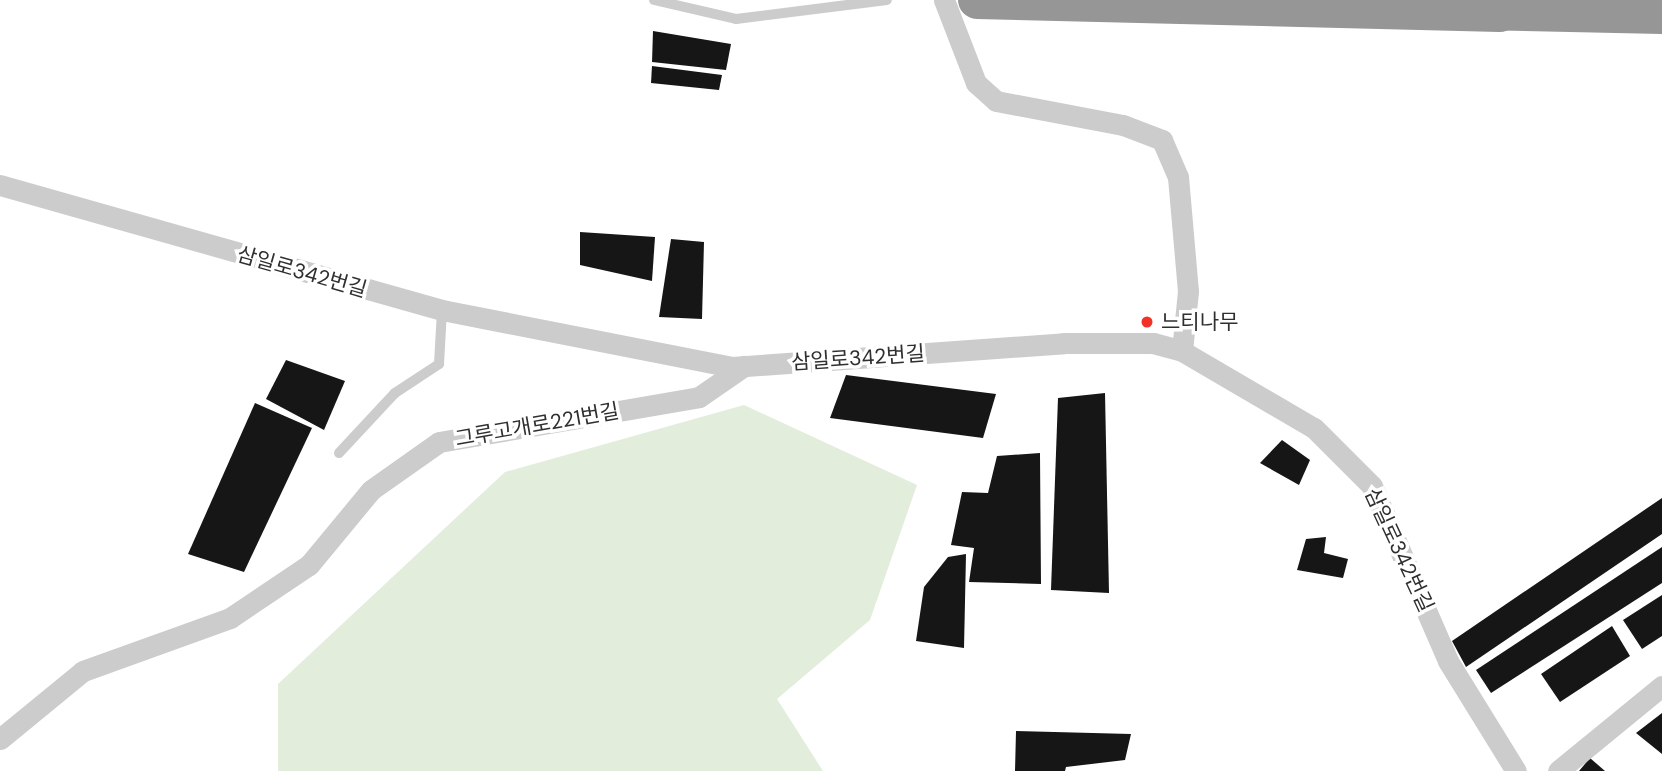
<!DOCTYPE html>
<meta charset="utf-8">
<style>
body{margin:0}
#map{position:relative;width:1662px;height:771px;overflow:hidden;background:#fff;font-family:"DM Sans","Noto Sans KR",sans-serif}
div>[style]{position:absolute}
.green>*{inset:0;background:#e3eddc}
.building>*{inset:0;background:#161616}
.service>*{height:10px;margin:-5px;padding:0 5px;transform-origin:5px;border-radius:5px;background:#ccc}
.minor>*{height:21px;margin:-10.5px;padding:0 10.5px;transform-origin:10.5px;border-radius:10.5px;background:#ccc}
.motorway>*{height:38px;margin:-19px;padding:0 19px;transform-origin:19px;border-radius:19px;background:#969696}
.dots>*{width:19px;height:19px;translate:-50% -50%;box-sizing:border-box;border:4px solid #fff;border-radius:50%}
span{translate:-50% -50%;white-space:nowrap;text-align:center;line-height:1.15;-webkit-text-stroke:7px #fff;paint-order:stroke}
.street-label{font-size:21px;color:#2f2f2f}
.poi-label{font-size:21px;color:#2f2f2f}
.left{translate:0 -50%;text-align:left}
</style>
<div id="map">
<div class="green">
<i style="clip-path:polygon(744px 405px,917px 485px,870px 620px,777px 699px,823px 771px,278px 771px,278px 684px,505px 472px)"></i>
</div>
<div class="building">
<i style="clip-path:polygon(653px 31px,731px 44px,726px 70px,652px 62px)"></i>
<i style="clip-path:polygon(652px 66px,722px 75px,719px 90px,651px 83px)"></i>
<i style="clip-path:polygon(580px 232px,655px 237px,652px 281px,580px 265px)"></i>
<i style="clip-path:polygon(671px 239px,704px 242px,702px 319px,659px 317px)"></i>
<i style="clip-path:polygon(286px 360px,345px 381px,324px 430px,266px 399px)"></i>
<i style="clip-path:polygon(846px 375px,996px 394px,983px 438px,830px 418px)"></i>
<i style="clip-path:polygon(1105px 393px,1109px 593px,1051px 590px,1058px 398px)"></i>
<i style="clip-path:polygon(255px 403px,312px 428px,244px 572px,188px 554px)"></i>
<i style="clip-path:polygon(1282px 440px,1310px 460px,1299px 485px,1260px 463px)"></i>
<i style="clip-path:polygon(1040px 453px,1041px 584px,969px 582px,974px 548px,951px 545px,962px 492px,988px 493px,997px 456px)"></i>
<i style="clip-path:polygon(1662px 498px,1662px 534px,1466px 667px,1452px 641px)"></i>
<i style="clip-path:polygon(1326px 537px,1324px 553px,1348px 559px,1343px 578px,1297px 570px,1306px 539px)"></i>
<i style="clip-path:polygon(1662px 547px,1662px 583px,1491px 693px,1476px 670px)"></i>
<i style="clip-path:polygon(966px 554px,964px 648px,916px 641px,924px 587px,948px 557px)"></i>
<i style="clip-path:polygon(1662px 595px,1662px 636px,1642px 649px,1623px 620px)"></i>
<i style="clip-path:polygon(1612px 626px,1630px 656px,1560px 702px,1541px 674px)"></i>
<i style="clip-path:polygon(1662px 713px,1662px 754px,1636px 733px)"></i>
<i style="clip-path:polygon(1016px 731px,1131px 734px,1125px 760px,1066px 767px,1065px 771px,1015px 771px)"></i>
<i style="clip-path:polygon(1590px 758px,1605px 771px,1579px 771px)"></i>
</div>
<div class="service">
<i style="left:654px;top:0;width:84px;rotate:13deg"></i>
<i style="left:736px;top:19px;width:152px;rotate:-7.2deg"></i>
<i style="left:339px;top:453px;width:82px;rotate:-47deg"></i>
<i style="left:395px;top:393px;width:53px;rotate:-33.4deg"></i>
<i style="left:439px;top:364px;width:54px;rotate:-86.8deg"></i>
</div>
<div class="minor">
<i style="left:944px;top:0;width:89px;rotate:68.9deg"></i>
<i style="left:976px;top:83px;width:27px;rotate:42deg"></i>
<i style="left:996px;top:101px;width:129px;rotate:10.7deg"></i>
<i style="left:1123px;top:125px;width:42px;rotate:21deg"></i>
<i style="left:1162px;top:140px;width:40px;rotate:66.6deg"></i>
<i style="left:1178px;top:177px;width:114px;rotate:85deg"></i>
<i style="left:1188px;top:291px;width:60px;rotate:95.7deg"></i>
<i style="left:0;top:185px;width:459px;rotate:15.8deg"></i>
<i style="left:442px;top:310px;width:296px;rotate:11.1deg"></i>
<i style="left:732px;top:367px;width:333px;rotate:-4.1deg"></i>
<i style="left:1064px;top:343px;width:89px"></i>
<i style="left:1153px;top:343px;width:30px;rotate:15deg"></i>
<i style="left:1182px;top:351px;width:153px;rotate:30.3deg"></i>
<i style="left:1314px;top:428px;width:82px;rotate:45deg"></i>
<i style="left:1372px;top:486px;width:191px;rotate:66.5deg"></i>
<i style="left:1448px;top:661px;width:129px;rotate:58.3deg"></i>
<i style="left:0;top:739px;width:107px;rotate:-39.3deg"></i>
<i style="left:83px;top:671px;width:156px;rotate:-19.8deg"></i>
<i style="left:230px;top:618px;width:95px;rotate:-33.9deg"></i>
<i style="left:309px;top:565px;width:97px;rotate:-50.4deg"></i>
<i style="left:371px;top:490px;width:83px;rotate:-35.2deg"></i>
<i style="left:439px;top:442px;width:264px;rotate:-9.8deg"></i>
<i style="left:699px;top:397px;width:55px;rotate:-34.6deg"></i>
<i style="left:1558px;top:771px;width:134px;rotate:-39.3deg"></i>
</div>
<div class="motorway">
<i style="left:977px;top:0;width:523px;rotate:1.42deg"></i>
<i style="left:1476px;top:11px;width:186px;rotate:1.2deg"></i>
</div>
<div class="dots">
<i style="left:1147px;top:322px;background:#f13327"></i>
</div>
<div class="street-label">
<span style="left:302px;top:272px;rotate:16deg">삼일로342번길</span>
<span style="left:858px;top:358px;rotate:-4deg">삼일로342번길</span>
<span style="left:537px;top:425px;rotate:-10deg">그루고개로221번길</span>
<span style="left:1399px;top:550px;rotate:65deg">삼일로342번길</span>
</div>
<div class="poi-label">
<span class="left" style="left:1161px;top:322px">느티나무</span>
</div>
</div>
